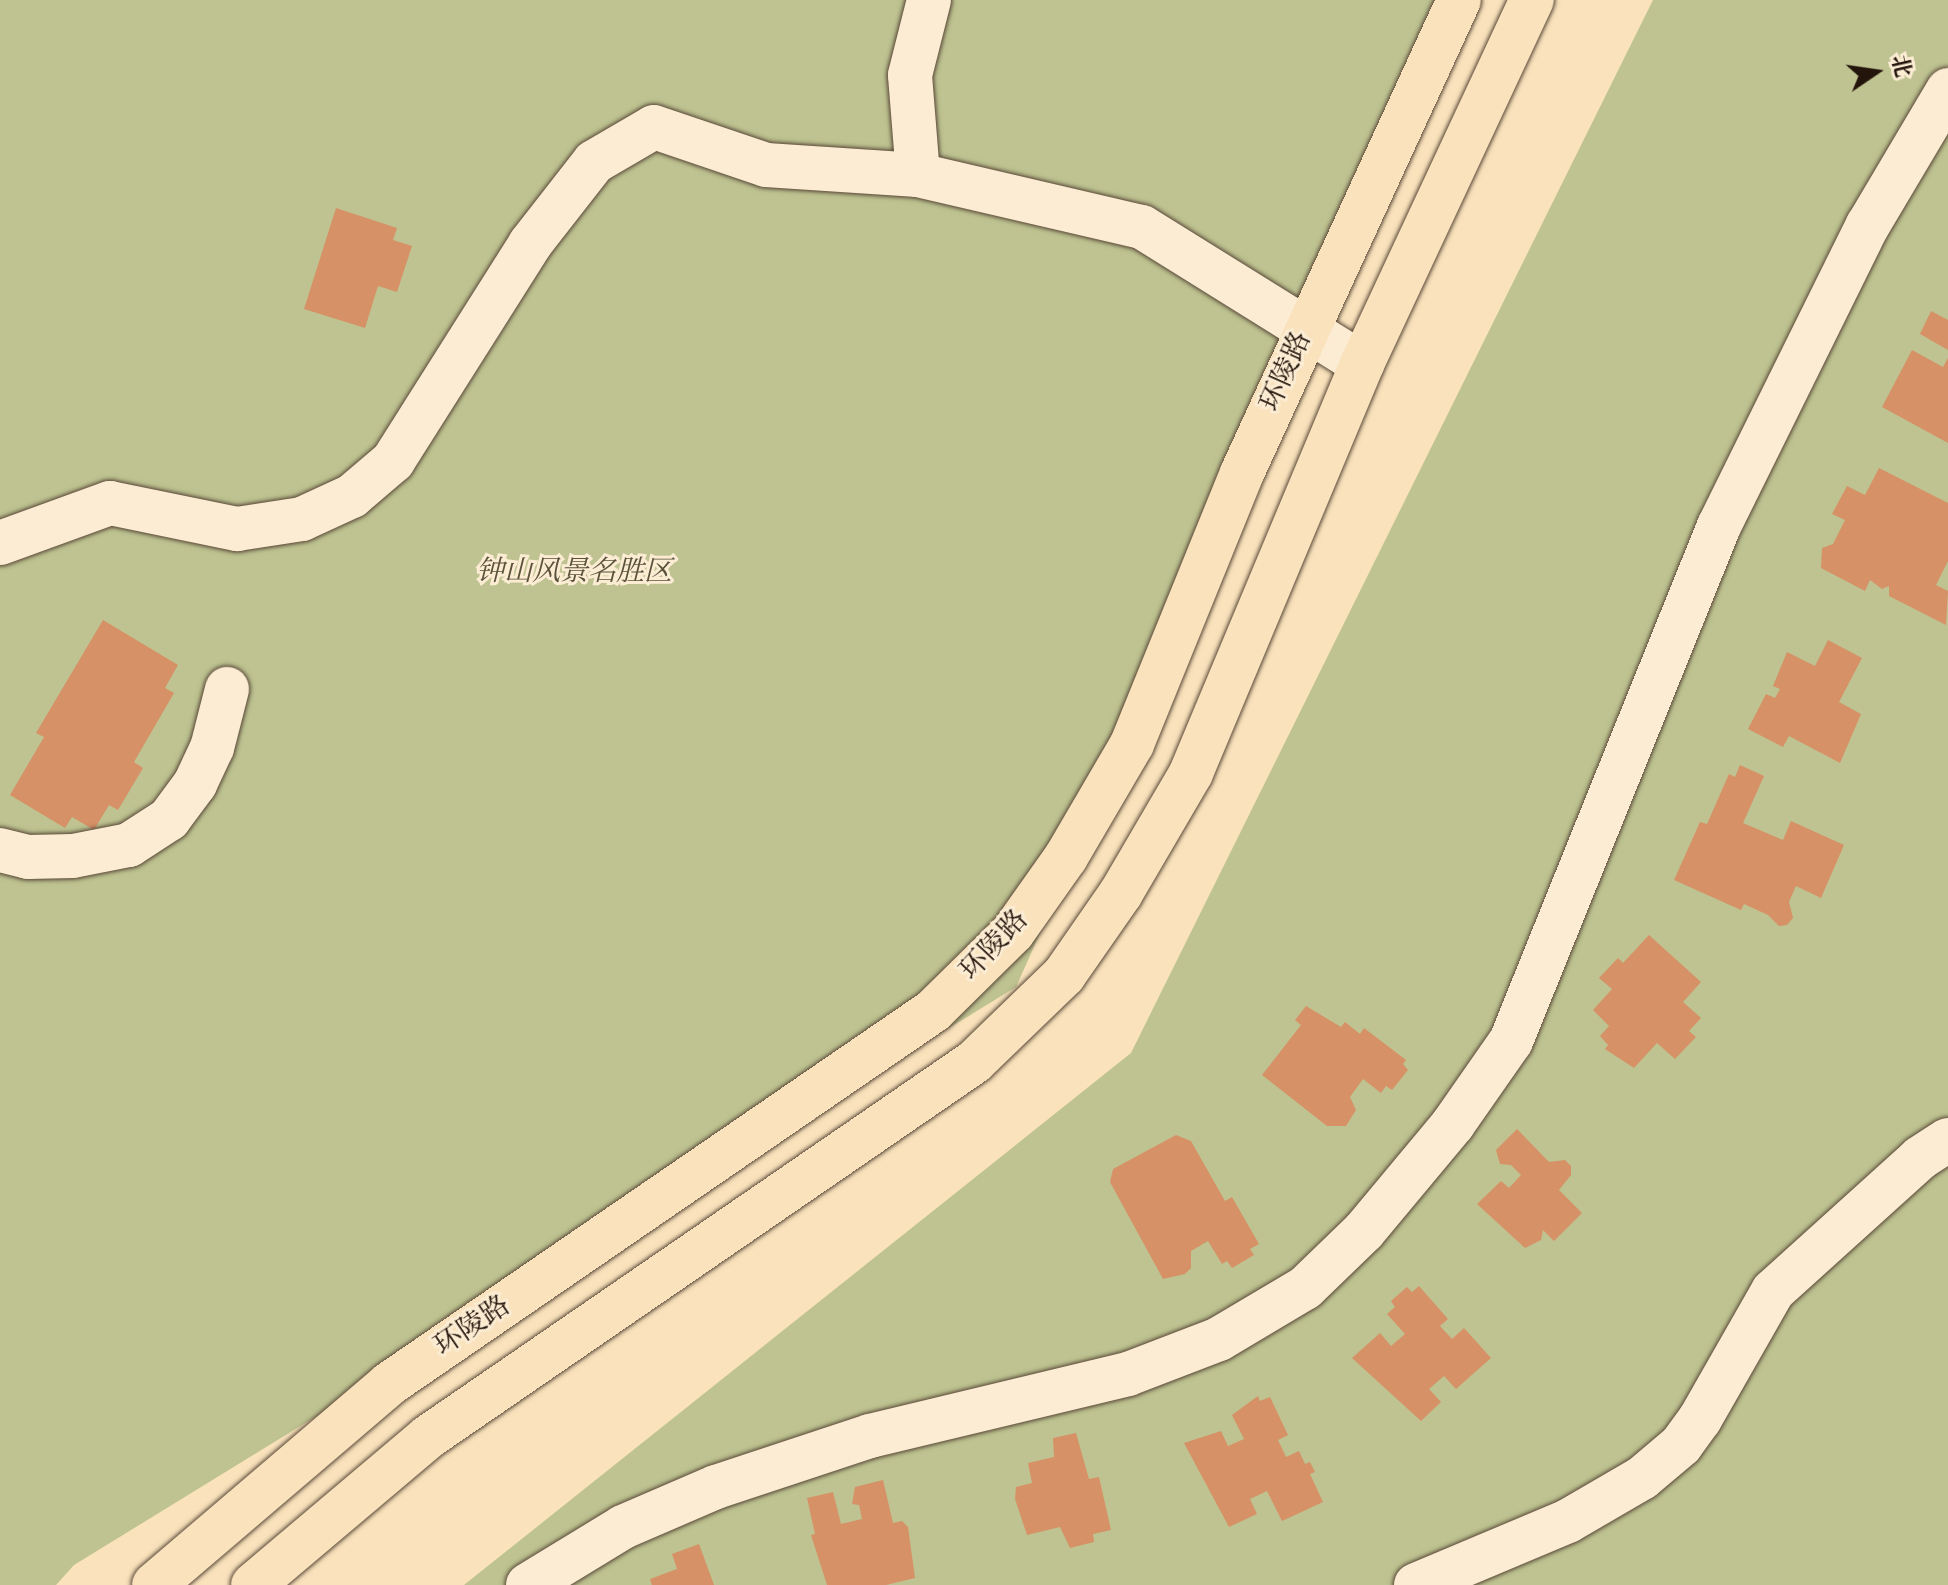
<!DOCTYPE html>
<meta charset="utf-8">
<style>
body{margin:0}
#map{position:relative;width:1948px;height:1585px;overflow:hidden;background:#f9e2bc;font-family:Vollkorn,"Noto Serif SC",serif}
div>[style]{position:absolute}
.green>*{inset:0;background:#bec391}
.building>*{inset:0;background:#d69166}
.roads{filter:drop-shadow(0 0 2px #594838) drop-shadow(0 0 2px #594838)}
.minor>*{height:44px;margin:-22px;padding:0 22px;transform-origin:22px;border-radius:22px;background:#fbecd3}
.major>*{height:44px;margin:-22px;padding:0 22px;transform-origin:22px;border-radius:22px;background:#f9e2bc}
span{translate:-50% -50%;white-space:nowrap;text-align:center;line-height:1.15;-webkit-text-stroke:6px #fbecd3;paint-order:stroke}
.street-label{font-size:28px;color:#24150c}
.park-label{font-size:28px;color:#5a523b;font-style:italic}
.north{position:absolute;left:1836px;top:32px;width:80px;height:80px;-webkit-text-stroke:6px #fbecd3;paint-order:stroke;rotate:77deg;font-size:22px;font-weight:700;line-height:32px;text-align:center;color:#24150c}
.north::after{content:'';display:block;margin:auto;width:28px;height:36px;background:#24150c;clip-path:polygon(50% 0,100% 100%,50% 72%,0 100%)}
</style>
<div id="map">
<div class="green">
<i style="clip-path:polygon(0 0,1463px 0,1406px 113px,1016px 987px,74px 1565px,56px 1585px,0 1585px)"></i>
<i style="clip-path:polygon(1653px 0,1948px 0,1948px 1585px,464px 1585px,1131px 1053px)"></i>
</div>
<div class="building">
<i style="clip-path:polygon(336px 208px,397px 228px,393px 240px,412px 246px,397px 292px,378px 286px,365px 328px,304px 309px)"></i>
<i style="clip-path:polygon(1931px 311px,1948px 320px,1948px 350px,1920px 334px)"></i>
<i style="clip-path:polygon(1912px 350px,1943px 367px,1948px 358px,1948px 443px,1882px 407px)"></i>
<i style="clip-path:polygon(1879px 468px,1948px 503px,1948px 561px,1936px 585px,1948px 591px,1946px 625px,1889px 596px,1889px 586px,1882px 589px,1870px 580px,1865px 591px,1821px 568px,1822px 548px,1833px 544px,1845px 520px,1832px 514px,1847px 486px,1865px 495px)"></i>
<i style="clip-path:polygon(103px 620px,178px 665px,165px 688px,174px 693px,134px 762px,143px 768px,118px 810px,109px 805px,94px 830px,72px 817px,65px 828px,10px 795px,44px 737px,36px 733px)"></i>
<i style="clip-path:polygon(1828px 640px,1862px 658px,1839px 702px,1861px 714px,1840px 763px,1789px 736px,1783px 747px,1748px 729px,1766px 694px,1775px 698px,1780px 689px,1773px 686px,1787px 652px,1815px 666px)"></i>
<i style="clip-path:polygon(1740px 765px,1764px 776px,1743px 823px,1783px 840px,1791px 821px,1844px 845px,1821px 898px,1796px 886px,1789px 902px,1793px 918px,1787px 925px,1779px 926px,1768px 915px,1744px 904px,1741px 910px,1674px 880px,1700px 822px,1707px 824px,1729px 774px,1735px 777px)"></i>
<i style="clip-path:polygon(1649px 935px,1701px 982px,1683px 1002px,1701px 1018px,1689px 1031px,1696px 1037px,1675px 1059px,1657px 1043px,1634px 1068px,1605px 1049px,1608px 1045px,1600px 1036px,1609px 1026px,1593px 1010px,1612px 989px,1599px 978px,1618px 958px,1623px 963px)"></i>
<i style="clip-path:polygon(1306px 1006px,1341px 1027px,1345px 1022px,1360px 1034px,1364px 1028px,1406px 1060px,1403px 1064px,1408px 1070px,1392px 1090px,1386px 1086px,1381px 1093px,1363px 1079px,1350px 1097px,1356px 1110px,1346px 1126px,1327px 1126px,1262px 1075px,1301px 1025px,1295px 1020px)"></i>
<i style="clip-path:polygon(1517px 1129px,1549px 1162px,1565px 1160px,1571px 1166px,1571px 1175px,1559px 1190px,1582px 1213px,1554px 1241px,1543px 1230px,1541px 1240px,1525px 1248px,1477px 1204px,1501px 1181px,1509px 1188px,1521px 1175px,1511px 1165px,1500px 1164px,1496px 1150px)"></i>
<i style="clip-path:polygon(1176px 1135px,1191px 1141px,1225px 1201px,1232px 1197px,1259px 1244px,1250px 1249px,1254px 1255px,1232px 1268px,1227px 1261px,1222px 1264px,1208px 1241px,1191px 1251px,1191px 1268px,1185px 1274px,1163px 1279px,1110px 1182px,1113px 1169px)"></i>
<i style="clip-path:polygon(1419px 1286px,1448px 1319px,1440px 1326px,1452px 1339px,1464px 1328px,1491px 1358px,1456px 1389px,1444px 1376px,1429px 1389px,1441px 1402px,1421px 1421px,1352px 1358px,1380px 1333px,1391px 1346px,1405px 1334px,1387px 1314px,1395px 1307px,1391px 1301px,1407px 1287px,1412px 1292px)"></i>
<i style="clip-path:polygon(1258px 1396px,1260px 1401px,1270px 1397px,1288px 1435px,1278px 1440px,1286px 1457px,1299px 1451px,1305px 1464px,1310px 1462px,1315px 1472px,1310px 1474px,1323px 1502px,1282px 1521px,1267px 1491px,1250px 1499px,1257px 1514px,1229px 1527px,1184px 1443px,1221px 1431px,1228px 1446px,1244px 1439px,1232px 1415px)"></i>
<i style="clip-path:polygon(1076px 1433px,1089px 1479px,1099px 1477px,1111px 1530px,1093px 1534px,1094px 1542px,1070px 1548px,1060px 1527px,1027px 1535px,1015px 1499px,1016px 1487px,1032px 1483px,1028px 1463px,1054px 1457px,1053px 1438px)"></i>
<i style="clip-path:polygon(883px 1480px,893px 1523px,902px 1521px,908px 1527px,915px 1578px,886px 1585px,827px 1585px,811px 1535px,815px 1534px,807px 1498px,833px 1492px,841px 1524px,862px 1519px,859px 1505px,852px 1504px,855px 1487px)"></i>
<i style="clip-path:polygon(699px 1544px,714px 1585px,652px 1585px,650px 1579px,677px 1569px,672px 1554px)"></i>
</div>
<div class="roads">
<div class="minor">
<i style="left:918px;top:175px;width:100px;rotate:-94.6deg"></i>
<i style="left:910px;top:75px;width:77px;rotate:-75.8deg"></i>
<i style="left:0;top:543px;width:117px;rotate:-20deg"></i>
<i style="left:110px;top:503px;width:130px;rotate:11.6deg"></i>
<i style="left:237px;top:529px;width:66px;rotate:-8.7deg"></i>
<i style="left:302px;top:519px;width:55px;rotate:-24.7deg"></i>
<i style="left:352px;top:496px;width:54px;rotate:-40.5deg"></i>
<i style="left:393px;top:461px;width:257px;rotate:-57.7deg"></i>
<i style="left:530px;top:244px;width:104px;rotate:-52deg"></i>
<i style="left:594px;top:162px;width:69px;rotate:-30.3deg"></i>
<i style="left:654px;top:127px;width:118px;rotate:18.7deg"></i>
<i style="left:766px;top:165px;width:152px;rotate:3.8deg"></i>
<i style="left:918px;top:175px;width:230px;rotate:13.1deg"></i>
<i style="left:1142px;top:227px;width:259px;rotate:31.9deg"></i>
<i style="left:0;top:850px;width:29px;rotate:14deg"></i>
<i style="left:28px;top:857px;width:45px;rotate:-1.3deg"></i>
<i style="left:73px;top:856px;width:57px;rotate:-11.1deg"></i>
<i style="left:129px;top:845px;width:48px;rotate:-33deg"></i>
<i style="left:169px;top:819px;width:44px;rotate:-53.4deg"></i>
<i style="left:195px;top:784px;width:40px;rotate:-65deg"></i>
<i style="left:212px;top:748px;width:61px;rotate:-75.7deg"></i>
<i style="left:528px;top:1585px;width:111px;rotate:-31.4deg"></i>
<i style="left:623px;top:1527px;width:101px;rotate:-23.3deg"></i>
<i style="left:716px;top:1487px;width:162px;rotate:-18.3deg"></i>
<i style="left:870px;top:1436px;width:265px;rotate:-13.5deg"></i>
<i style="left:1128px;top:1374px;width:97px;rotate:-21deg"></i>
<i style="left:1219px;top:1339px;width:100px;rotate:-30.7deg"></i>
<i style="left:1305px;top:1288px;width:82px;rotate:-44deg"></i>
<i style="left:1364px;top:1231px;width:139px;rotate:-50.2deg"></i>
<i style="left:1453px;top:1124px;width:101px;rotate:-55.1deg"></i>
<i style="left:1511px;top:1041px;width:555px;rotate:-68.01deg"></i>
<i style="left:1719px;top:526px;width:336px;rotate:-63.7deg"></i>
<i style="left:1868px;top:225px;width:157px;rotate:-59.3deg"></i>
<i style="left:1416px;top:1585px;width:165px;rotate:-22.8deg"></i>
<i style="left:1568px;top:1521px;width:86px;rotate:-30.2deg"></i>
<i style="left:1642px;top:1478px;width:51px;rotate:-40.2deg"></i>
<i style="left:1681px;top:1445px;width:32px;rotate:-54deg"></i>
<i style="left:1700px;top:1419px;width:147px;rotate:-60.3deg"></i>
<i style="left:1773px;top:1291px;width:198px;rotate:-42.1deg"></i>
<i style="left:1920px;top:1158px;width:33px;rotate:-33deg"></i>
</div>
<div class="major">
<i style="left:154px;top:1585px;width:309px;rotate:-40.5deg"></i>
<i style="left:389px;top:1384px;width:660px;rotate:-34.44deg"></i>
<i style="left:933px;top:1011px;width:112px;rotate:-44.6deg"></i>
<i style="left:1013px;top:932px;width:92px;rotate:-54.8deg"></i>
<i style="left:1066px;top:857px;width:131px;rotate:-59.7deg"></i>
<i style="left:1132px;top:744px;width:292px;rotate:-67.9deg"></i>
<i style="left:1242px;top:473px;width:520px;rotate:-65.36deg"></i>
<i style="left:253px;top:1585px;width:229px;rotate:-40.2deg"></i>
<i style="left:428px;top:1437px;width:662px;rotate:-34.48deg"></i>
<i style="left:974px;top:1062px;width:125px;rotate:-44deg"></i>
<i style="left:1064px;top:975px;width:100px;rotate:-55.2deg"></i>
<i style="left:1121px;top:893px;width:139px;rotate:-59.7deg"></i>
<i style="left:1191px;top:773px;width:443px;rotate:-67.3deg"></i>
<i style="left:1362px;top:364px;width:402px;rotate:-65deg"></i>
</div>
</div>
<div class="street-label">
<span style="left:1287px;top:372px;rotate:-66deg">环陵路</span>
<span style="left:995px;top:946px;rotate:-47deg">环陵路</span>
<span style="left:473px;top:1327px;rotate:-34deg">环陵路</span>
</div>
<div class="park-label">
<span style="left:574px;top:573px">钟山风景名胜区</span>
</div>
<div class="north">北</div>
</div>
